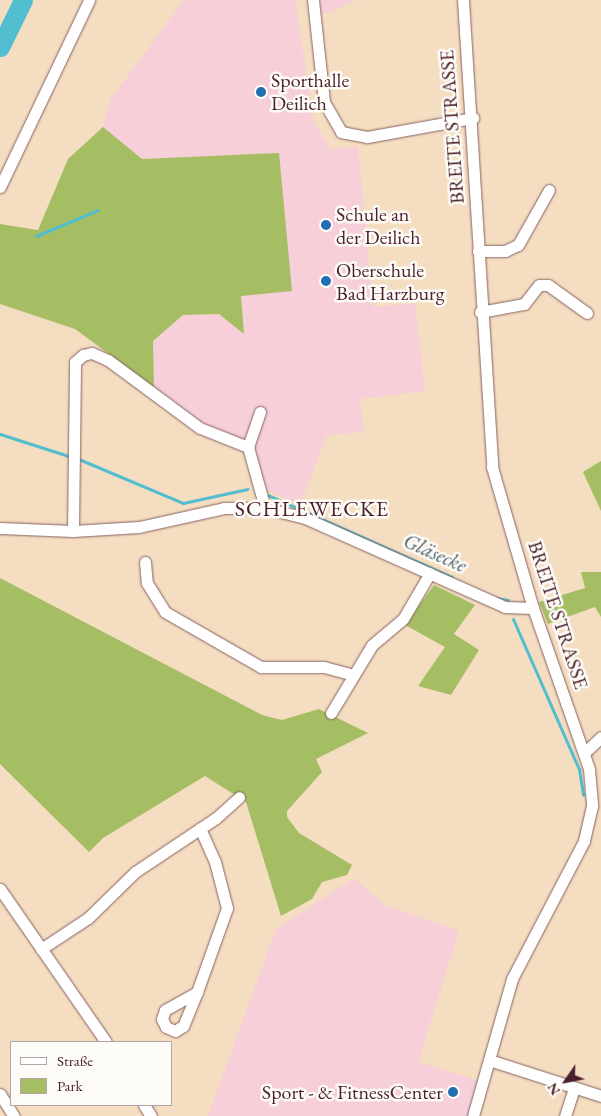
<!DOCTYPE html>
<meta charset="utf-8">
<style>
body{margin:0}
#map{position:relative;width:601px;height:1116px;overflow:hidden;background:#f5ddc2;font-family:"EB Garamond",serif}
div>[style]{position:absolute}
.built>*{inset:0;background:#f6cfd8}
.green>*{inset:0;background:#a5be64}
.stream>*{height:3px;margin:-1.5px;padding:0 1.5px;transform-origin:1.5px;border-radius:1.5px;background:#52bdce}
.river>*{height:19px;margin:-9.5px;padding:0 9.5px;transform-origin:9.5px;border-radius:9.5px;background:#52bdce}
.roads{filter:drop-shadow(0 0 1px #866260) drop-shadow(0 0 1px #866260)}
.minor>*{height:11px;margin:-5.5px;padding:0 5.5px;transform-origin:5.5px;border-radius:5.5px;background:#fff}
.dots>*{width:14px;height:14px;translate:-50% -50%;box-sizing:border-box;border:2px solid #fdfcf7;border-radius:50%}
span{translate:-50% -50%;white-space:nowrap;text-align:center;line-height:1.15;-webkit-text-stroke:5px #fdfcf7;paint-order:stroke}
.poi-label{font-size:20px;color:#4a1f2b}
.left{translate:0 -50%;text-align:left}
.right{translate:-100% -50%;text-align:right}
.street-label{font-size:20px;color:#4a1f2b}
.water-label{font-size:21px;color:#4d5e6c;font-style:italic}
.quarter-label{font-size:22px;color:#4a1f2b;letter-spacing:1px}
.legend{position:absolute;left:10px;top:1041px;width:162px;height:65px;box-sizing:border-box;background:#fdfcf7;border:1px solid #b5a4a5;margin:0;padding:6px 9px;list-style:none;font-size:15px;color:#4a1f2b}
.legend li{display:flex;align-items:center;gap:10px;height:25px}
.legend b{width:25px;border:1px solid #b5a4a5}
.north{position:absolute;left:541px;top:1056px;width:50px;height:50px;-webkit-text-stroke:4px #fdfcf7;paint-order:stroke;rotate:237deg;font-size:14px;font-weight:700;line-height:20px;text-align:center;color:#4a1f2b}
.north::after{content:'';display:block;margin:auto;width:18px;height:22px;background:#4a1f2b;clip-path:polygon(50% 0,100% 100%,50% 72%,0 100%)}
</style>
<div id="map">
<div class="built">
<i style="clip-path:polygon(184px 0,295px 0,314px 122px,331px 149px,358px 146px,373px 307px,415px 303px,425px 391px,360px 399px,364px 432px,327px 435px,300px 505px,263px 489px,250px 447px,204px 425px,154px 387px,153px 341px,183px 315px,219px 314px,244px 333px,241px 296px,279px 153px,142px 160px,103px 127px,110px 100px)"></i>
<i style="clip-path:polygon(320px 0,355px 0,323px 15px)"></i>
<i style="clip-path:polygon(354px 878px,385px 905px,459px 931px,418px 1062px,480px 1081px,468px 1116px,208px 1116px,276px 929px)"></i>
</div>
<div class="green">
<i style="clip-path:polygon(103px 127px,142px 159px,279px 153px,292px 291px,241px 296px,244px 334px,219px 314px,183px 315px,153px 341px,154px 387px,75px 329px,0 304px,0 224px,38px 230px,68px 159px)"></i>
<i style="clip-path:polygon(601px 461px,601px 511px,583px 472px)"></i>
<i style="clip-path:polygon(581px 572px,601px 572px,601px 617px,595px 607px,548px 624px,539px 602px,585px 588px)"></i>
<i style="clip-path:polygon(0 578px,262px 715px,282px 720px,319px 709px,368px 733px,316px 759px,322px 772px,287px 811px,287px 817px,299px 833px,352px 865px,347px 875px,322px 882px,312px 899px,281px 916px,246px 802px,205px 776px,103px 838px,89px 852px,0 764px)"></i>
<i style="clip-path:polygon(434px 585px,475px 605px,454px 634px,479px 650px,451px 695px,418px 686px,445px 647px,405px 625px)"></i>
</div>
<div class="stream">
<i style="left:36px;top:236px;width:67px;rotate:-22.8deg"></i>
<i style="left:0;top:434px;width:85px;rotate:17.8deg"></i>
<i style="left:81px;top:460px;width:111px;rotate:22.9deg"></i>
<i style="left:183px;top:503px;width:66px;rotate:-12.3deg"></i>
<i style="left:268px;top:495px;width:201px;rotate:24deg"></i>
<i style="left:496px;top:598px;width:12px;rotate:9deg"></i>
<i style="left:513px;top:619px;width:164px;rotate:66.3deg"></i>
<i style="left:579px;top:769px;width:26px;rotate:81deg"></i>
</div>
<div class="river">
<i style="left:0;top:47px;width:52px;rotate:-63.9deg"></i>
</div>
<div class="roads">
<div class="minor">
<i style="left:313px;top:0;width:103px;rotate:83.8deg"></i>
<i style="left:324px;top:102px;width:34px;rotate:60deg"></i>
<i style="left:341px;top:132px;width:26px;rotate:11deg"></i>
<i style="left:367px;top:137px;width:108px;rotate:-10.2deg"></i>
<i style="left:463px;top:0;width:468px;rotate:86.4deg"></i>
<i style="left:492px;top:467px;width:147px;rotate:73.8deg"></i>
<i style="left:533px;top:608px;width:170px;rotate:70.8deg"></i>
<i style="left:589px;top:769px;width:37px;rotate:85deg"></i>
<i style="left:592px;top:806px;width:36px;rotate:103deg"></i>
<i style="left:584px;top:841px;width:156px;rotate:117.6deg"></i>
<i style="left:512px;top:979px;width:142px;rotate:105.9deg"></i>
<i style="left:0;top:187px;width:207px;rotate:-64.5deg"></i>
<i style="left:478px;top:251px;width:27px"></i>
<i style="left:505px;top:251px;width:14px;rotate:-25deg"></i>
<i style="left:518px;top:245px;width:63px;rotate:-60.6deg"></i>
<i style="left:480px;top:312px;width:45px;rotate:-10.3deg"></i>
<i style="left:524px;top:304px;width:24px;rotate:-52deg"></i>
<i style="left:539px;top:285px;width:9px"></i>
<i style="left:548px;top:285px;width:48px;rotate:35.7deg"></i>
<i style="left:260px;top:412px;width:37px;rotate:109deg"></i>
<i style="left:248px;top:447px;width:63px;rotate:74.4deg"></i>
<i style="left:0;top:528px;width:73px;rotate:2.4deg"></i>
<i style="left:73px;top:531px;width:66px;rotate:-3.5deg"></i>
<i style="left:139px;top:527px;width:87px;rotate:-12.6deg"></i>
<i style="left:224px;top:508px;width:41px"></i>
<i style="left:265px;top:508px;width:41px;rotate:14deg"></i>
<i style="left:305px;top:518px;width:219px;rotate:24deg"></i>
<i style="left:505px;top:607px;width:28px;rotate:2deg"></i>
<i style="left:73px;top:531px;width:169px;rotate:-89.3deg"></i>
<i style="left:75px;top:362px;width:11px;rotate:-41deg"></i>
<i style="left:83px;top:355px;width:9px;rotate:-13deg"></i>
<i style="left:92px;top:353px;width:17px;rotate:24deg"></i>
<i style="left:108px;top:360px;width:114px;rotate:36.5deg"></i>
<i style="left:200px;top:428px;width:52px;rotate:21.6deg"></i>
<i style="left:145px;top:562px;width:21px;rotate:85deg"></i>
<i style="left:147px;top:583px;width:34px;rotate:58deg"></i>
<i style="left:165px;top:612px;width:111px;rotate:29.8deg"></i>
<i style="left:261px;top:667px;width:63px"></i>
<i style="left:324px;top:667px;width:30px;rotate:15deg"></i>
<i style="left:331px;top:713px;width:79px;rotate:-58.9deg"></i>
<i style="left:372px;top:645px;width:40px;rotate:-40deg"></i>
<i style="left:403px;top:619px;width:53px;rotate:-59.6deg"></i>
<i style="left:584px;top:753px;width:23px;rotate:-43deg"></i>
<i style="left:0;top:889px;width:186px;rotate:55.3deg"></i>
<i style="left:41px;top:949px;width:56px;rotate:-33.4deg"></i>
<i style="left:88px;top:918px;width:66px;rotate:-44.4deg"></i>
<i style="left:135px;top:872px;width:97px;rotate:-33.7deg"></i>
<i style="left:216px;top:818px;width:31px;rotate:-42deg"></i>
<i style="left:197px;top:992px;width:37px;rotate:112deg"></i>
<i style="left:183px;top:1026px;width:9px;rotate:148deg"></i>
<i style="left:175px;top:1031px;width:10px;rotate:-156deg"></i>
<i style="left:166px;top:1027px;width:9px;rotate:-117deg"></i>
<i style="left:162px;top:1019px;width:9px;rotate:-72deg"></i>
<i style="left:165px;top:1010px;width:37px;rotate:-29deg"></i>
<i style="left:197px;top:992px;width:89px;rotate:-70.3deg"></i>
<i style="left:227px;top:908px;width:48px;rotate:-104.6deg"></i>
<i style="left:215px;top:862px;width:37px;rotate:-114deg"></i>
<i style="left:489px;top:1060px;width:118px;rotate:17.8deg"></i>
<i style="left:0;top:1094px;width:26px;rotate:58deg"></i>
<i style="left:144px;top:1105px;width:13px;rotate:58deg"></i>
<i style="left:565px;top:1116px;width:29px;rotate:-72deg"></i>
</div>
</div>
<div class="dots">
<i style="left:261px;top:92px;background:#1f6fb2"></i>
<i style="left:326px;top:225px;background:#1f6fb2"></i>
<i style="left:326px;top:281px;background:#1f6fb2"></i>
<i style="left:453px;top:1092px;background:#1f6fb2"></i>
</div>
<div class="poi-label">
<span class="left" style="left:271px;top:92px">Sporthalle<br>Deilich</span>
<span class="left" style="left:336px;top:226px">Schule an<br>der Deilich</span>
<span class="left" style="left:336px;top:282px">Oberschule<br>Bad Harzburg</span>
<span class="right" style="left:443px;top:1092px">Sport - &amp; FitnessCenter</span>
</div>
<div class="street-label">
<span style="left:452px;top:127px;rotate:-94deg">BREITE STRASSE</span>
<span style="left:558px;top:615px;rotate:72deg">BREITE STRASSE</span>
</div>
<div class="water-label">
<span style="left:435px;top:553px;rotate:24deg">Gläsecke</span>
</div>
<div class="quarter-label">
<span style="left:312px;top:509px">SCHLEWECKE</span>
</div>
<ul class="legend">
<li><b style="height:6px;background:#fff"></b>Straße</li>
<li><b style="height:14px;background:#a5be64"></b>Park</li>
</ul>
<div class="north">N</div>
</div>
